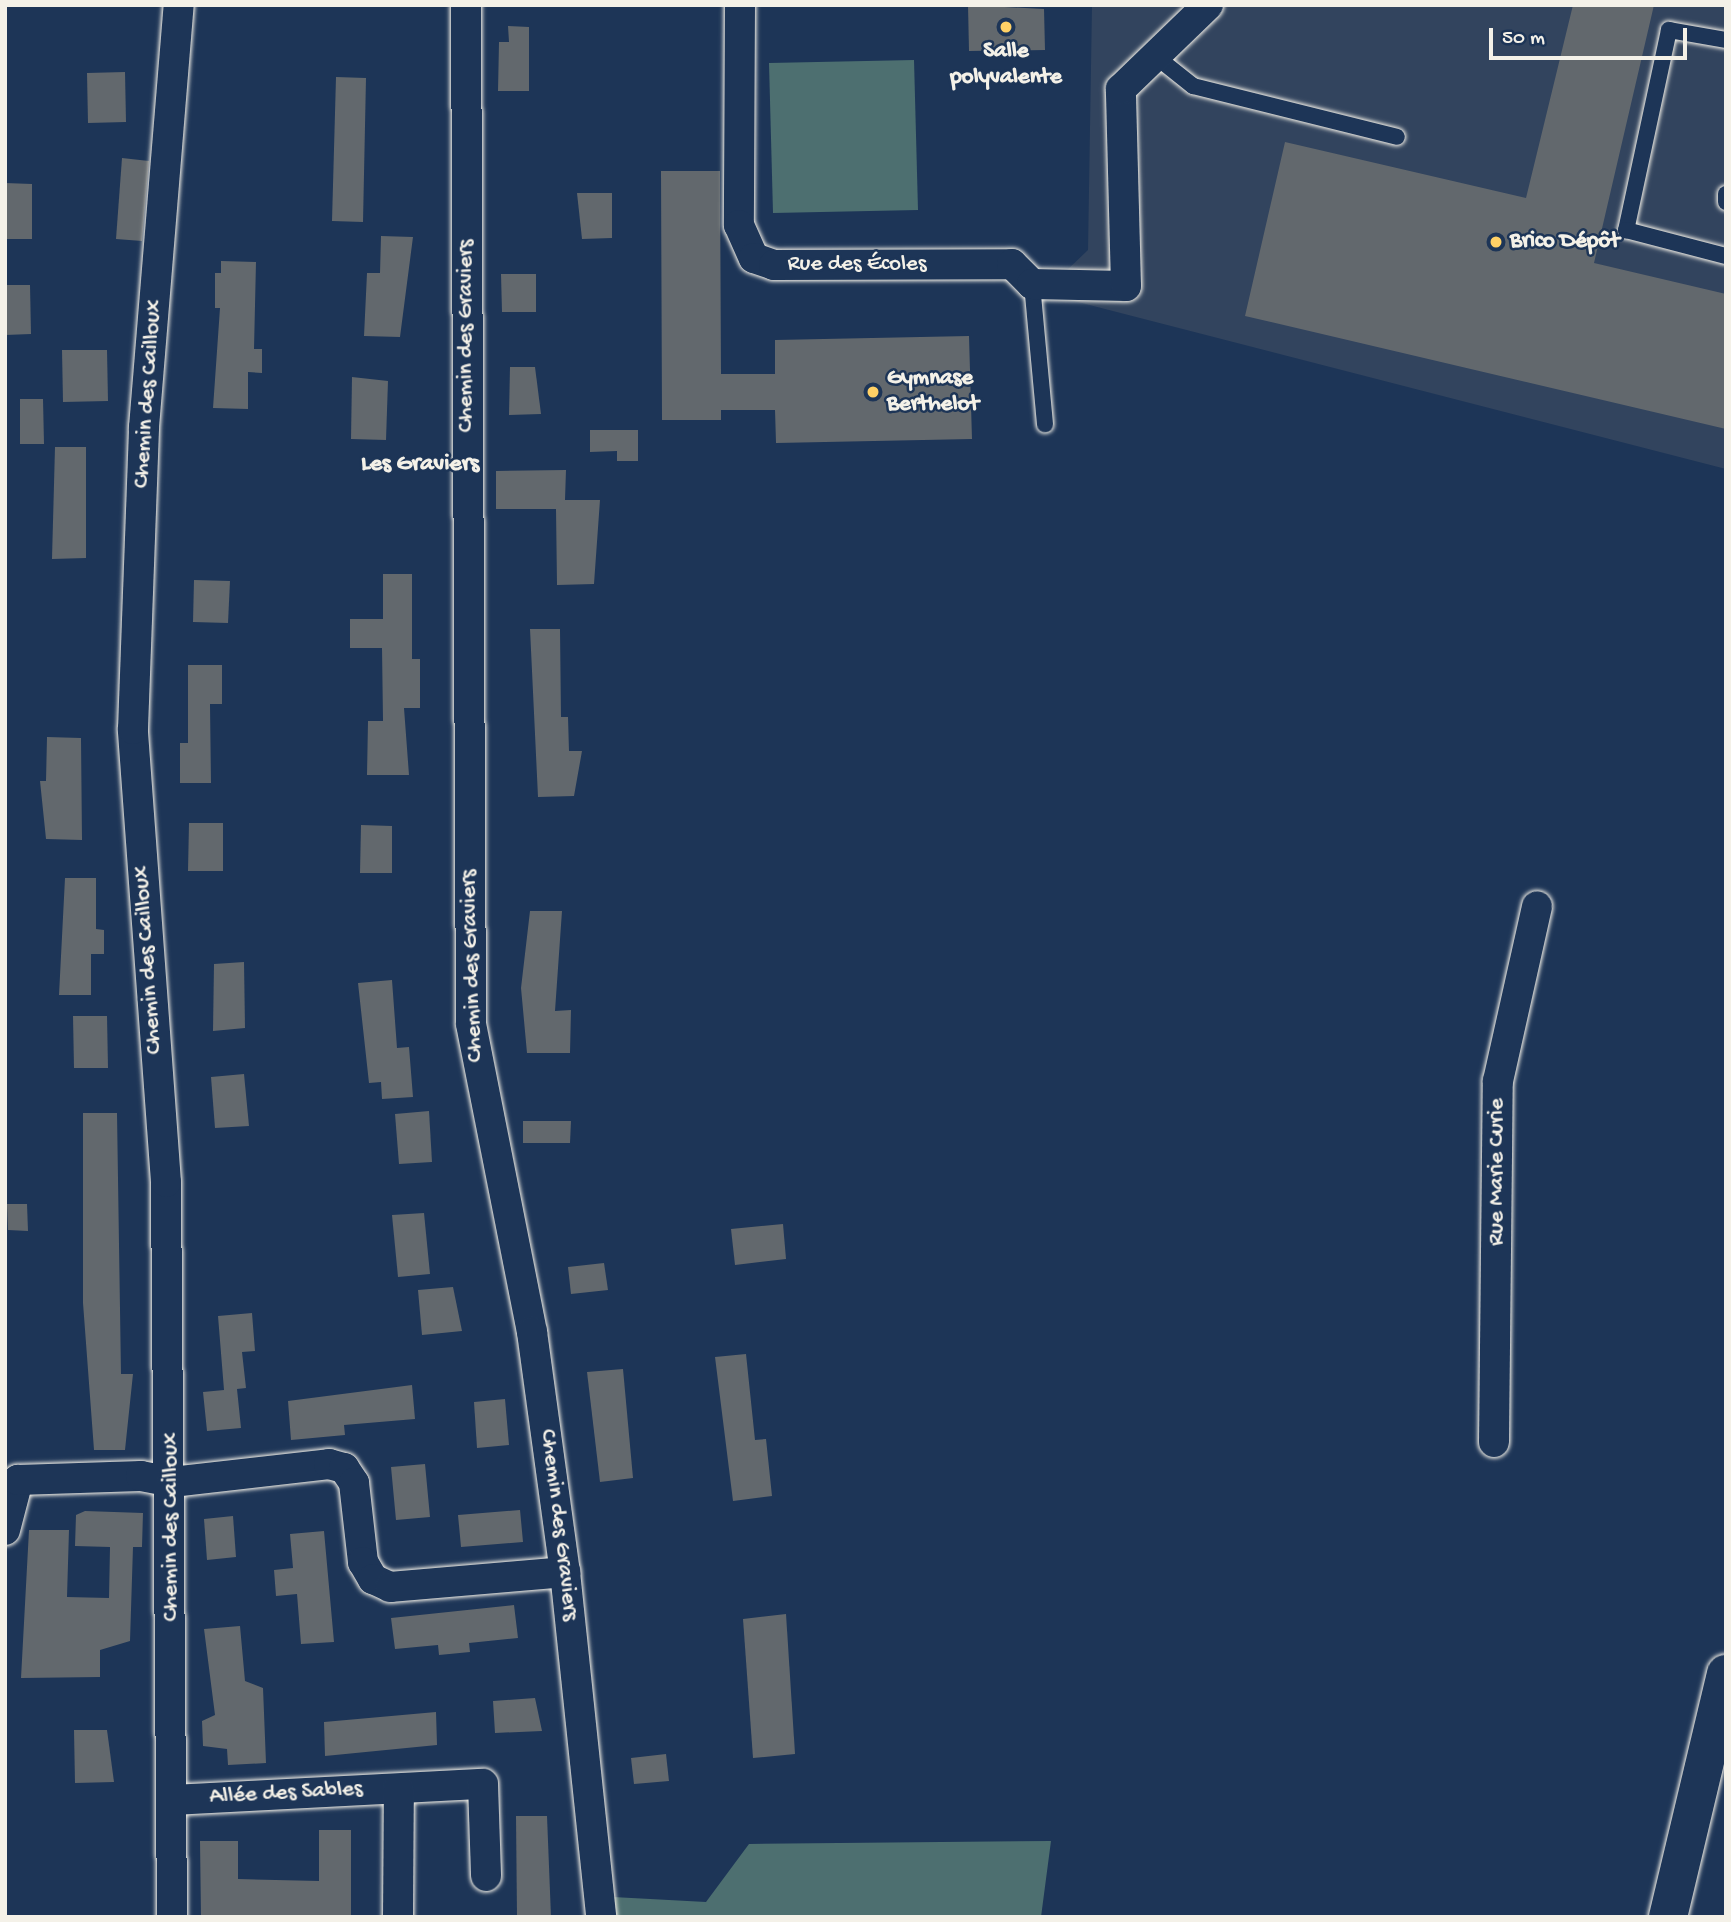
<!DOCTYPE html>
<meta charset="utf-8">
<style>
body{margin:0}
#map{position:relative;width:1731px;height:1922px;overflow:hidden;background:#1d3557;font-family:"Gochi Hand",sans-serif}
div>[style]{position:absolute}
.built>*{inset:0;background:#32445e}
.green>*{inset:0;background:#4d6f70}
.building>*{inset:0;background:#62686d}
.roads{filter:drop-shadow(0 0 2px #f4f1e8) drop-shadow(0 0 2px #f4f1e8)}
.lane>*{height:16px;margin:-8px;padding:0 8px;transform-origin:8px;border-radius:8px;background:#1d3557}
.street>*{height:30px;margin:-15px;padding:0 15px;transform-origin:15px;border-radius:15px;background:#1d3557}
.primary>*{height:38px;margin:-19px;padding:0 19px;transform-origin:19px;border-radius:19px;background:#1d3557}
.dots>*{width:19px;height:19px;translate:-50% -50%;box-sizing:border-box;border:4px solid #1d3557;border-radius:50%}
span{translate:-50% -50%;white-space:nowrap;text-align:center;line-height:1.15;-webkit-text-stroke:5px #1d3557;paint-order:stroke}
.poi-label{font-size:23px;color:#f4f1e8;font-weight:700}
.left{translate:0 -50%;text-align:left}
.street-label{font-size:23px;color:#f4f1e8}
.neighbourhood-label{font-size:24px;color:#f4f1e8;font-weight:700}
.frame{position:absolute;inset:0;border:7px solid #f4f1e8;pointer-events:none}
.scale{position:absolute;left:1489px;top:28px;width:198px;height:32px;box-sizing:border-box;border:4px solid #f4f1e8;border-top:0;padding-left:9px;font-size:21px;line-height:24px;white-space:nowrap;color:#f4f1e8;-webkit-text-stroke:5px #1d3557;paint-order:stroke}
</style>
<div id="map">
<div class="built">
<i style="clip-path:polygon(1092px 5px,1726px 5px,1726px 469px,1043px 293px,1088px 250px)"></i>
</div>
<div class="green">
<i style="clip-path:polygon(914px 60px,918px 210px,773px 213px,769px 63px)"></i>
<i style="clip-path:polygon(1051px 1841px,1041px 1917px,615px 1917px,613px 1897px,706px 1902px,749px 1844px)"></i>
</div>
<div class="building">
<i style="clip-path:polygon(968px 5px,1044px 9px,1045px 50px,969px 51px)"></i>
<i style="clip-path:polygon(1573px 5px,1654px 5px,1594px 263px,1726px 294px,1726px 429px,1245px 316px,1285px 142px,1526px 198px)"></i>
<i style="clip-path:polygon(508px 26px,529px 27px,529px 91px,498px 91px,499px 42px,509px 42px)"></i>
<i style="clip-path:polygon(125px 72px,126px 122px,88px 123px,87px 73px)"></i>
<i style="clip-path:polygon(336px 77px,366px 78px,363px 222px,332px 221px)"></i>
<i style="clip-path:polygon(122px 158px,149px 161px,142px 241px,116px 239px)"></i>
<i style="clip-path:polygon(661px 171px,720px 171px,721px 374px,775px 374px,775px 340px,969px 336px,972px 439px,776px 443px,775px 410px,721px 410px,721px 420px,662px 420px)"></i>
<i style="clip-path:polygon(5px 183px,32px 184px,32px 239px,5px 239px)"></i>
<i style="clip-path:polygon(577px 193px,612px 193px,612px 238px,582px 239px)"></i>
<i style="clip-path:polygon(381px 236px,413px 237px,400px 337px,364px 336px,367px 273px,380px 273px)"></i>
<i style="clip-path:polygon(221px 261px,256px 262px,254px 349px,262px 349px,262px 373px,248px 372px,248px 409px,213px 408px,220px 308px,215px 308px,215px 273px,221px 273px)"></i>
<i style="clip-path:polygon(501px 274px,536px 274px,536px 312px,502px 312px)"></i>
<i style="clip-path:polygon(5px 285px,30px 285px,31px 334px,5px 335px)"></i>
<i style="clip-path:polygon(62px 350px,107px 350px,108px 401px,63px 402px)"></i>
<i style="clip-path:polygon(510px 367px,535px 367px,541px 414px,509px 415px)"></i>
<i style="clip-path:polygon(352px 377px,388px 381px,386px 440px,351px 439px)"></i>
<i style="clip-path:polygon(20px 399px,43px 399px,44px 444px,20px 444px)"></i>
<i style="clip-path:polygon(590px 430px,638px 430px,638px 461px,617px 461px,617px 451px,590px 452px)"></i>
<i style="clip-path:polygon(55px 447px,86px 447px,86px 558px,52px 559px)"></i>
<i style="clip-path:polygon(566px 470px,565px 500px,600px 500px,594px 584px,557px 585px,556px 509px,496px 509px,496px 471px)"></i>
<i style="clip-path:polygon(383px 574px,412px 574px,412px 659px,420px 659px,420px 708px,404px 708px,409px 775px,367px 775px,368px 721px,383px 721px,382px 648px,350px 648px,350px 619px,383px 619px)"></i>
<i style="clip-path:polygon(194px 580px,230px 581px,228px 623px,193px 622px)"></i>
<i style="clip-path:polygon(530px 629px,560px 629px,561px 717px,568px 717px,569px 751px,582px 751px,574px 796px,538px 797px)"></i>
<i style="clip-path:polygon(188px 665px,222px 665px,222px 704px,210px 704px,211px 783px,180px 783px,180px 743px,188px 743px)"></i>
<i style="clip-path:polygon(47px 737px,81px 738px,82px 840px,46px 839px,40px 781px,46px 781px)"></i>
<i style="clip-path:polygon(189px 823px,223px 823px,223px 871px,188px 871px)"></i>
<i style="clip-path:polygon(361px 825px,392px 826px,392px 873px,360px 873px)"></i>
<i style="clip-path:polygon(65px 878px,96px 878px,96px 929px,104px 930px,104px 954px,91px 954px,91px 995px,59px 995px)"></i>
<i style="clip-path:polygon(530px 911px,562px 911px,555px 1011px,571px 1010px,570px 1053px,527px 1053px,521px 988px)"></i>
<i style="clip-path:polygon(244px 962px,245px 1028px,213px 1031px,214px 964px)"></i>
<i style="clip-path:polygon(392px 980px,397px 1048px,409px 1047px,413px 1097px,382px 1099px,381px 1082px,369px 1083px,358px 983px)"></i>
<i style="clip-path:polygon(73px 1016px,107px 1016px,108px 1068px,74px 1068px)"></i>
<i style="clip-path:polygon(244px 1074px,249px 1126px,215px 1128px,211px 1077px)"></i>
<i style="clip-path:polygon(429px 1111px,432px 1162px,399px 1164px,395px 1114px)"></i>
<i style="clip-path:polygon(83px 1113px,117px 1113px,121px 1374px,133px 1374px,125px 1450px,94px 1450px,83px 1303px)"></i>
<i style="clip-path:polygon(523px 1121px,571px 1121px,570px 1143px,523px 1143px)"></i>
<i style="clip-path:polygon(7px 1204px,27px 1204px,28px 1231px,8px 1230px)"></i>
<i style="clip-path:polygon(424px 1213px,430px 1274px,398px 1277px,392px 1215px)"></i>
<i style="clip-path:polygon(783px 1224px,786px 1259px,735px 1265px,731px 1229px)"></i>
<i style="clip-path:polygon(604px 1263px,608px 1290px,571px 1294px,568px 1267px)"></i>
<i style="clip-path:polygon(453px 1287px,462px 1331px,422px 1335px,418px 1290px)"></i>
<i style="clip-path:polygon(252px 1313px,255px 1351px,242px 1352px,246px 1388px,237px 1389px,241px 1428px,207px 1431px,203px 1392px,224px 1390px,218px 1316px)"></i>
<i style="clip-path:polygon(746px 1354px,755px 1440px,766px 1439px,772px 1496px,733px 1501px,715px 1357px)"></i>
<i style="clip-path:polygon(623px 1369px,633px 1478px,600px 1482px,587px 1372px)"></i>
<i style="clip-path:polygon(412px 1385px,415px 1419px,344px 1425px,345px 1435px,291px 1440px,288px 1401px)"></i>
<i style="clip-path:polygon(505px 1399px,509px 1445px,477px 1448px,474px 1402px)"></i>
<i style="clip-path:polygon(425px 1464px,430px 1517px,396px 1520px,391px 1467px)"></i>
<i style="clip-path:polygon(520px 1510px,523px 1542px,461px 1547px,458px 1515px)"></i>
<i style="clip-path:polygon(85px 1511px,143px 1513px,142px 1547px,133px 1547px,130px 1641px,100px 1650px,100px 1677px,21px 1678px,29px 1530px,69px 1530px,67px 1597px,109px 1598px,110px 1547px,75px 1546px,76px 1515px)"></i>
<i style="clip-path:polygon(233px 1516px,236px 1557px,207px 1560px,204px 1519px)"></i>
<i style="clip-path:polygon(324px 1531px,334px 1642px,301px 1644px,297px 1594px,276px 1596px,274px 1570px,293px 1568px,290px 1534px)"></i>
<i style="clip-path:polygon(514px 1605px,518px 1638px,469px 1643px,470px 1652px,439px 1655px,438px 1645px,395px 1649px,391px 1618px)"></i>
<i style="clip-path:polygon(786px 1614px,795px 1754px,753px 1758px,743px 1619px)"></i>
<i style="clip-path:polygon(240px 1626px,245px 1681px,263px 1688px,266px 1763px,228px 1765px,227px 1749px,203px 1746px,202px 1721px,215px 1715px,204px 1629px)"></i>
<i style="clip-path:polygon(535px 1698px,542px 1731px,495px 1733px,493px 1701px)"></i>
<i style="clip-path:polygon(436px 1712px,437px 1745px,325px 1756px,324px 1722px)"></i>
<i style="clip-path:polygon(74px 1730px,107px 1730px,114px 1782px,75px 1783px)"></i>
<i style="clip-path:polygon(666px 1754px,669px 1781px,634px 1784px,631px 1758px)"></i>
<i style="clip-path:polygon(516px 1816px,547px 1816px,551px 1917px,517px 1917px)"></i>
<i style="clip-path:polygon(319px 1830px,351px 1830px,351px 1917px,201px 1917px,200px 1841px,238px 1841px,238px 1879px,319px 1881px)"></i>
</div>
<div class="roads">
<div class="lane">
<i style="left:1726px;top:40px;width:58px;rotate:-170deg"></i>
<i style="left:1669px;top:30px;width:205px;rotate:102.1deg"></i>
<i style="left:1626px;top:230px;width:103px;rotate:14.6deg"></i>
<i style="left:1154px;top:55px;width:50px;rotate:38.5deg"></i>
<i style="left:1193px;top:86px;width:210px;rotate:14deg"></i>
<i style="left:1726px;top:194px;width:8px;rotate:90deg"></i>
<i style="left:1032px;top:284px;width:141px;rotate:84.7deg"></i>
</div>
<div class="street">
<i style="left:466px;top:5px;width:1019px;rotate:89.72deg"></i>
<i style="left:471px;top:1024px;width:314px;rotate:78.8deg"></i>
<i style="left:532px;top:1332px;width:242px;rotate:82.2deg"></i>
<i style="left:565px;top:1572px;width:347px;rotate:84deg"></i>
<i style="left:740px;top:5px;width:220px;rotate:90.3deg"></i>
<i style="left:739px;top:225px;width:36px;rotate:66deg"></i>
<i style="left:754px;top:258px;width:21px;rotate:19deg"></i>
<i style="left:774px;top:265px;width:238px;rotate:-0.2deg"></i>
<i style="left:1012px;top:264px;width:28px;rotate:45deg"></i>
<i style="left:1032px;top:284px;width:94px;rotate:1.2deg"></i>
<i style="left:1126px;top:286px;width:197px;rotate:-91.5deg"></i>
<i style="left:1121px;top:89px;width:121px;rotate:-44deg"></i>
<i style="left:1494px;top:1442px;width:361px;rotate:-89.4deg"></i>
<i style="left:1498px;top:1081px;width:179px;rotate:-77.4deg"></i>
<i style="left:5px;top:1530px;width:52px;rotate:-75.4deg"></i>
<i style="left:18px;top:1480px;width:123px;rotate:-1.9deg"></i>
<i style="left:141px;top:1476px;width:32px;rotate:11deg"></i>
<i style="left:172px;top:1482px;width:158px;rotate:-6.5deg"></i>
<i style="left:329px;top:1464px;width:16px;rotate:15deg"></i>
<i style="left:344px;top:1468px;width:18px;rotate:56deg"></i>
<i style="left:354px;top:1483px;width:80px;rotate:83.5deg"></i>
<i style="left:363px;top:1562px;width:20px;rotate:60deg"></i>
<i style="left:373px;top:1579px;width:19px;rotate:25deg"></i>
<i style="left:390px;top:1587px;width:176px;rotate:-4.9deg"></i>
<i style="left:173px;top:1800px;width:310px;rotate:-3deg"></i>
<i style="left:483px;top:1784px;width:92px;rotate:88.1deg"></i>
<i style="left:172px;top:1917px;width:735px;rotate:-90.47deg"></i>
<i style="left:166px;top:1182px;width:454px;rotate:-94.2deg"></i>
<i style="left:133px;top:729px;width:302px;rotate:-87.9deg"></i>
<i style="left:144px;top:427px;width:423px;rotate:-85.3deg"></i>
<i style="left:398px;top:1917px;width:128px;rotate:-89.6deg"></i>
</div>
<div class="primary">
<i style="left:1668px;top:1917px;width:250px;rotate:-76.6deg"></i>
</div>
</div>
<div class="dots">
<i style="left:1006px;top:27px;background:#ffd166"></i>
<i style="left:1496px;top:242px;background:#ffd166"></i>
<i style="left:873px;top:392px;background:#ffd166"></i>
</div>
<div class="poi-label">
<span style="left:1006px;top:65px">Salle<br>polyvalente</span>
<span class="left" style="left:1510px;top:242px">Brico Dépôt</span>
<span class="left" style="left:887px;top:392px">Gymnase<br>Berthelot</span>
</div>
<div class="street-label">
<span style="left:857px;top:265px">Rue des Écoles</span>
<span style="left:467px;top:336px;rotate:-90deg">Chemin des Graviers</span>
<span style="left:149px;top:394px;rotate:-86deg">Chemin des Cailloux</span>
<span style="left:149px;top:960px;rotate:-94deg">Chemin des Cailloux</span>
<span style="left:473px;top:966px;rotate:-92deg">Chemin des Graviers</span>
<span style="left:1498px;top:1172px;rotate:-90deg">Rue Marie Curie</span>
<span style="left:558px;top:1525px;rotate:83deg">Chemin des Graviers</span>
<span style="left:172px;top:1527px;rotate:-90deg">Chemin des Cailloux</span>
<span style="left:286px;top:1794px;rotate:-3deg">Allée des Sables</span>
</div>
<div class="neighbourhood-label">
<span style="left:420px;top:465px">Les Graviers</span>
</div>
<div class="frame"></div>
<div class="scale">50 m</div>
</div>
